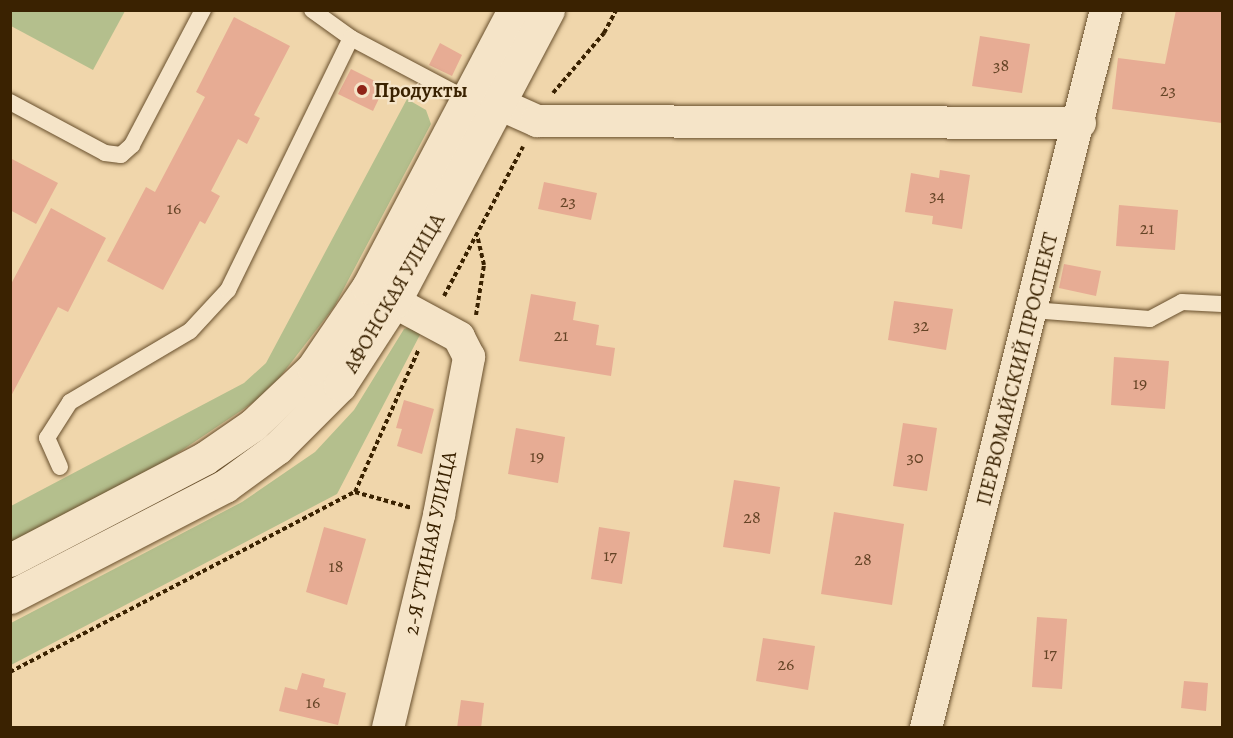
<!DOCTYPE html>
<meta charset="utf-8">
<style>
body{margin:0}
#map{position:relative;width:1233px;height:738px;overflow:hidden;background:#f0d6ab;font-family:Alegreya,serif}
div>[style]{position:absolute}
.green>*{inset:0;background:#b4bf8d}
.building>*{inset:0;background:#e7ac94}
.path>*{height:4px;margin-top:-2px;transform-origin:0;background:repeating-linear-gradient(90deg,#3a2201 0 4.5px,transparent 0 7.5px)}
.roads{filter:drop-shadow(0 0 2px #684f2c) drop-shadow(0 0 2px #684f2c)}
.lane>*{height:16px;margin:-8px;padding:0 8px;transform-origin:8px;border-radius:8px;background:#f5e4c8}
.street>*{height:32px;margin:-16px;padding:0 16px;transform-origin:16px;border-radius:16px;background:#f5e4c8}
.secondary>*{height:33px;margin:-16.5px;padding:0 16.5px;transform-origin:16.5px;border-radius:16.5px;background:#f5e4c8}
.dots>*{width:16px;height:16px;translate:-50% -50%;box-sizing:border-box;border:3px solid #f5e4c8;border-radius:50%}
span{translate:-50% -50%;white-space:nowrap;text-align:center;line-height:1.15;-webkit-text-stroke:4.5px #f5e4c8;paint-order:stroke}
.number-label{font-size:18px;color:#654426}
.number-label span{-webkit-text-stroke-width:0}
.poi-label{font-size:21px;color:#3a2201;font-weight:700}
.left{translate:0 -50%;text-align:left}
.street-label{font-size:21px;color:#3a2201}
.frame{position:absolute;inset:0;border:12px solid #3a2201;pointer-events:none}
</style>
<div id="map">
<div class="green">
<i style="clip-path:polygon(10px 11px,11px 10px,125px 11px,93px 70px,11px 26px)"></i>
<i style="clip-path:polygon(407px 99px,426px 110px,431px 124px,334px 307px,280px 377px,254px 402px,160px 465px,11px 544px,11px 506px,244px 383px,266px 363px)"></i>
<i style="clip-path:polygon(416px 325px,423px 329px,337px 494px,11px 665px,11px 623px,242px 502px,315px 452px,354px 410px,404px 329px)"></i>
</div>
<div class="building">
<i style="clip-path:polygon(1176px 10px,1222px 10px,1222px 123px,1112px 109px,1118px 58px,1165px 64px)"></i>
<i style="clip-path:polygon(234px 17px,290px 46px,254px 115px,260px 118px,247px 144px,238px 139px,211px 191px,220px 196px,205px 224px,200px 221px,163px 290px,107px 261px,146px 187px,155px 192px,205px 97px,196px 92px)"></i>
<i style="clip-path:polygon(980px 36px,1030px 44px,1022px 93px,972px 86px)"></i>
<i style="clip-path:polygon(440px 43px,462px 55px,452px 76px,429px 65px)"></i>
<i style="clip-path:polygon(351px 69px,385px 86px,373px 111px,338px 94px)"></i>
<i style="clip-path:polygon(10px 158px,58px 183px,36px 224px,10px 210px)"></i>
<i style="clip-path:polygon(940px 170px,970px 175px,962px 229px,932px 224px,933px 216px,905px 212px,911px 173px,939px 178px)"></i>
<i style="clip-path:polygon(544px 182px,597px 193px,591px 220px,538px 209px)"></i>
<i style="clip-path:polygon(1119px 205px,1178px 210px,1175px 250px,1116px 246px)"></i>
<i style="clip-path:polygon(51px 208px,106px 238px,68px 312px,58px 307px,10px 398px,10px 286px)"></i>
<i style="clip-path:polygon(1064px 264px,1101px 271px,1096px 296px,1059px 288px)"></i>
<i style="clip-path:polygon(531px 294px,576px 302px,573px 320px,599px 325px,596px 345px,615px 348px,611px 376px,519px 361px)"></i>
<i style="clip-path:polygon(894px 301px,953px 309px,946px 350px,888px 340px)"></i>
<i style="clip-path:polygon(1114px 357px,1169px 361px,1165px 409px,1111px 405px)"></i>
<i style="clip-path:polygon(404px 400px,434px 409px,422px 454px,397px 446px,402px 429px,396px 428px)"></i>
<i style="clip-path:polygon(903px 423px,937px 428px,927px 491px,893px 486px)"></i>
<i style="clip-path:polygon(516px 428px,565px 437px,558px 483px,508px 474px)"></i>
<i style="clip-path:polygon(734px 480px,780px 487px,770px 554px,723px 547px)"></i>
<i style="clip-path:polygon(834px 512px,904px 524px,892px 605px,821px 594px)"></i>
<i style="clip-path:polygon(324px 527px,366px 539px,347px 605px,306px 592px)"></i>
<i style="clip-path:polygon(599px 527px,630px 532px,622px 584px,591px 579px)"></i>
<i style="clip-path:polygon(1037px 617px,1067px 619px,1062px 689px,1032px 687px)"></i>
<i style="clip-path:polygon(763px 638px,815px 646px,808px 690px,756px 681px)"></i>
<i style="clip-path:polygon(302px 673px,325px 679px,323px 687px,346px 693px,338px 725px,279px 711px,285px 687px,297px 690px)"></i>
<i style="clip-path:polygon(1184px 681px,1208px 683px,1206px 711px,1181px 708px)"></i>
<i style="clip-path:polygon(461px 700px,484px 703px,481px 728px,457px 728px)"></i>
</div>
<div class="path">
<i style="left:553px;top:93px;width:79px;rotate:-49.6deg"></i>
<i style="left:604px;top:33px;width:26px;rotate:-62deg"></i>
<i style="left:444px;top:296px;width:169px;rotate:-62.1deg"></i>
<i style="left:476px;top:315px;width:51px;rotate:-80.9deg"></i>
<i style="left:484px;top:265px;width:31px;rotate:-103deg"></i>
<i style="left:355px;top:492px;width:59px;rotate:15.7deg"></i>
<i style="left:10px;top:672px;width:389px;rotate:-27.6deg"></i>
<i style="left:355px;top:492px;width:157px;rotate:-65.9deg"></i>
</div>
<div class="roads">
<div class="lane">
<i style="left:312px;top:10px;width:48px;rotate:35.7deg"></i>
<i style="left:351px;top:38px;width:137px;rotate:27.9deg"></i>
<i style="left:10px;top:102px;width:108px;rotate:28.2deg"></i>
<i style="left:105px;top:153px;width:16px;rotate:7deg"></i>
<i style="left:121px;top:155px;width:15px;rotate:-42deg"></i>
<i style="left:132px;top:145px;width:153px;rotate:-62.3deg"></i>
<i style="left:1032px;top:310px;width:118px;rotate:4.4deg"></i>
<i style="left:1150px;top:319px;width:36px;rotate:-28deg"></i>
<i style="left:1182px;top:302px;width:40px;rotate:2.9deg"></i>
<i style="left:60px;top:467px;width:32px;rotate:-114deg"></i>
<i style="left:47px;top:438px;width:43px;rotate:-57.4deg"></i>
<i style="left:70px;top:402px;width:139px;rotate:-30.6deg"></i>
<i style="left:190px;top:331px;width:56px;rotate:-47.2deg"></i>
<i style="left:228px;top:290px;width:280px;rotate:-64deg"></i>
</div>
<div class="street">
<i style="left:499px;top:104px;width:42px;rotate:24.1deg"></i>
<i style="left:537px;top:121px;width:543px;rotate:0.21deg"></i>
<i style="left:388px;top:728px;width:219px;rotate:-76.5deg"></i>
<i style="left:439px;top:515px;width:161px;rotate:-79.2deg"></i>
<i style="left:469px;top:357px;width:22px;rotate:-117deg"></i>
<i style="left:459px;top:337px;width:74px;rotate:-151.7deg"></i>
<i style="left:926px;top:728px;width:740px;rotate:-75.93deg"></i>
</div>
<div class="secondary">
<i style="left:10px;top:560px;width:220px;rotate:-27.6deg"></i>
<i style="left:205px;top:458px;width:58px;rotate:-34.5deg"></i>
<i style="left:253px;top:425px;width:83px;rotate:-43.5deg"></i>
<i style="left:313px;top:368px;width:98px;rotate:-55.8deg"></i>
<i style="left:368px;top:287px;width:313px;rotate:-62.2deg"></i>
<i style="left:10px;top:597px;width:242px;rotate:-27.3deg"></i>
<i style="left:225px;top:486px;width:64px;rotate:-36.2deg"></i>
<i style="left:277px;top:448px;width:89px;rotate:-45deg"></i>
<i style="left:340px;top:385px;width:99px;rotate:-57deg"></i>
<i style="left:394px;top:302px;width:330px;rotate:-62.2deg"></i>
</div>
</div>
<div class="dots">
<i style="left:362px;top:90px;background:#8f2418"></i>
</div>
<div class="number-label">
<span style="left:1001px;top:65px">38</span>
<span style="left:1168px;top:90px">23</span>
<span style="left:937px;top:195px">34</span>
<span style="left:568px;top:201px">23</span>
<span style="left:174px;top:208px">16</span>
<span style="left:1147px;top:228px">21</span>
<span style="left:921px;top:325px">32</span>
<span style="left:561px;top:335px">21</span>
<span style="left:1140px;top:383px">19</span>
<span style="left:537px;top:456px">19</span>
<span style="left:915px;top:457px">30</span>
<span style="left:752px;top:517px">28</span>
<span style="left:610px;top:555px">17</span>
<span style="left:863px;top:559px">28</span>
<span style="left:336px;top:566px">18</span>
<span style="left:1050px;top:653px">17</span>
<span style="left:786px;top:664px">26</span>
<span style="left:313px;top:702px">16</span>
</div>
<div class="poi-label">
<span class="left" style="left:374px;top:90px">Продукты</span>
</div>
<div class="street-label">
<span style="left:394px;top:293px;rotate:-60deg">АФОНСКАЯ УЛИЦА</span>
<span style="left:1017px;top:369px;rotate:-76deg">ПЕРВОМАЙСКИЙ ПРОСПЕКТ</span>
<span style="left:430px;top:543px;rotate:-78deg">2-Я УТИНАЯ УЛИЦА</span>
</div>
<div class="frame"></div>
</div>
